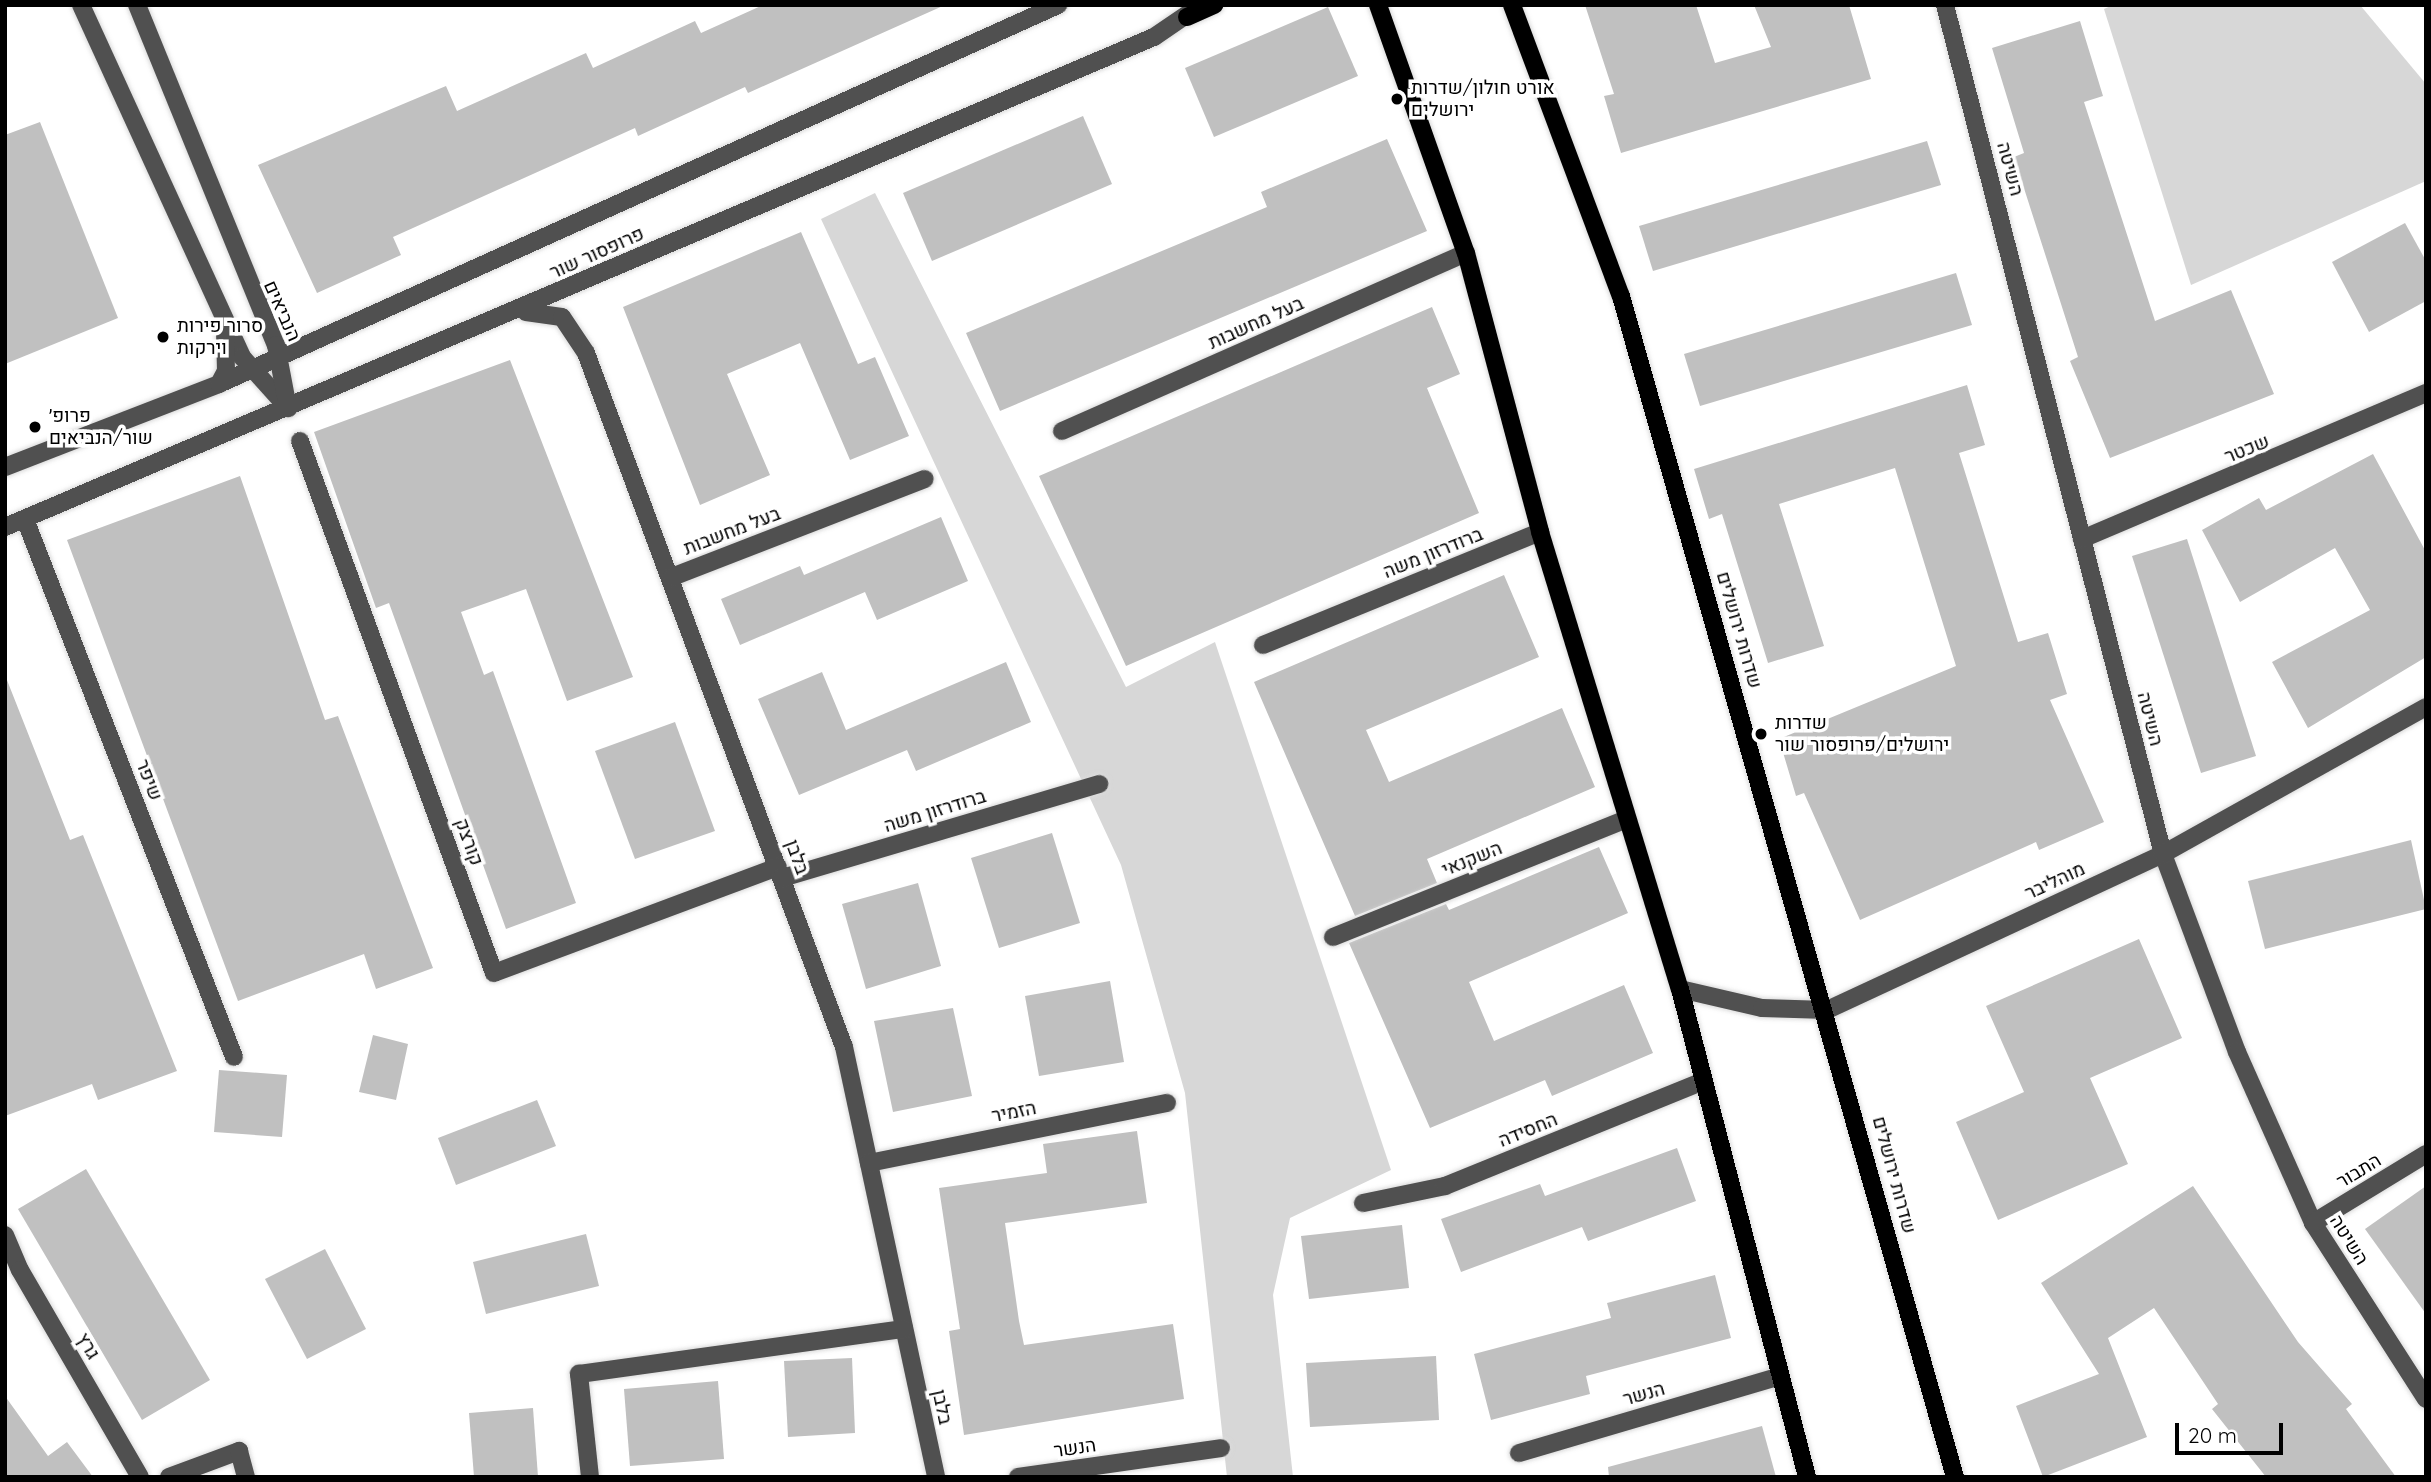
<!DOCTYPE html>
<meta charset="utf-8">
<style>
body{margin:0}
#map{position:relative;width:2431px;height:1482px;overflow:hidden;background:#fff;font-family:Quicksand,Heebo,sans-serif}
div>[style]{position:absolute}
.green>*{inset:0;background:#d7d7d7}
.building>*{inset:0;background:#c0c0c0}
.roads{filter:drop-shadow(0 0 2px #dbdbdb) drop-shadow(0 0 2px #dbdbdb)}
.minor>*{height:18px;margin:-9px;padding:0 9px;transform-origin:9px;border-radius:9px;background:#505050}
.major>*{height:18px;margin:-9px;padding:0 9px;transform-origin:9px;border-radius:9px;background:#000}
.dots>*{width:19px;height:19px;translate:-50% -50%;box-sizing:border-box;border:4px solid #fff;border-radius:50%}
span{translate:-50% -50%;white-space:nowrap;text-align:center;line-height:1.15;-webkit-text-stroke:7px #fff;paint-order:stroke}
.poi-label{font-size:19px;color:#000}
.left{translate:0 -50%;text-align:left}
.street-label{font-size:19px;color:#000}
.frame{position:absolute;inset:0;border:7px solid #000;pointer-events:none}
.scale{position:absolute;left:2175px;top:1423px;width:108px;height:32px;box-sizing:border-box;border:4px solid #000;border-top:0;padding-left:9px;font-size:21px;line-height:24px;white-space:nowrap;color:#000;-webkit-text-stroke:5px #fff;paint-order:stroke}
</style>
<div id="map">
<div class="green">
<i style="clip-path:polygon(2113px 5px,2360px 5px,2426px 84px,2426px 181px,2191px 285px,2104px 9px)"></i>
<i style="clip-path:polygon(875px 193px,1126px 687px,1215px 642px,1391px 1170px,1290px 1218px,1273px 1295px,1293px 1477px,1227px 1477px,1185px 1093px,1121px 865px,821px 219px)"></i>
</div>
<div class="building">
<i style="clip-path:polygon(763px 5px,945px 5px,748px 93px,745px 87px,638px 136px,635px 128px,393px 237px,401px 255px,317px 293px,258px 165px,446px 86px,457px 111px,586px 53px,593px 68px,695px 21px,701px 33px)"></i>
<i style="clip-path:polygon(1585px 5px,1696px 5px,1715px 63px,1771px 47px,1754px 5px,1849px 5px,1871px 79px,1621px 153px,1604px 96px,1614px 94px)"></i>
<i style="clip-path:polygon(1328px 7px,1358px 76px,1214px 137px,1185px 68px)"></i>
<i style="clip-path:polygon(2080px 21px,2103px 96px,2084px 102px,2155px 321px,2231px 290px,2274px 394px,2110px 458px,2070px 361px,2078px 357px,2014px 157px,2024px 153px,1992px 48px)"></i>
<i style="clip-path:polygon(1083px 116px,1112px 184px,932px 261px,903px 193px)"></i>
<i style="clip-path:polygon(40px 122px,118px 318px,5px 364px,5px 135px)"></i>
<i style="clip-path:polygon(1387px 139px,1427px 231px,1000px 411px,966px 333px,1267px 207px,1261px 192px)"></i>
<i style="clip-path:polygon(1927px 141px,1941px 185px,1653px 271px,1639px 226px)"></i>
<i style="clip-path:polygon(2405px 223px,2426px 261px,2426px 301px,2369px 332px,2332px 262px)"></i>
<i style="clip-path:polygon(801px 232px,858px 364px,875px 357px,909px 436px,850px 460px,800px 343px,727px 374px,770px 475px,700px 505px,623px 307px)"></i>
<i style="clip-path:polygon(1956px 273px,1972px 325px,1700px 406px,1684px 354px)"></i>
<i style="clip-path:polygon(1432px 307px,1460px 374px,1427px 388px,1479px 513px,1126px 666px,1039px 476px)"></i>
<i style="clip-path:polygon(510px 360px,633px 677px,567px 701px,526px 589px,461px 612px,484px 675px,493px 671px,576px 903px,506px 929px,389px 603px,376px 608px,314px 432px)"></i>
<i style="clip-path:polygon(1967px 385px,1985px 445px,1959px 453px,2018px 642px,2048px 633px,2067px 694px,2050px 700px,2104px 822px,2039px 850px,2036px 842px,1860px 920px,1804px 793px,1796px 796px,1779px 739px,1956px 666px,1895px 468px,1779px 504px,1824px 646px,1768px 663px,1722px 514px,1709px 519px,1694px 469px)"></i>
<i style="clip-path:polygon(2373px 454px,2426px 552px,2426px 657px,2308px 728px,2272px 662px,2370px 610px,2335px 548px,2240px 602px,2202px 530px,2259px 498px,2266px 510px)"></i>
<i style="clip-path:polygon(240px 476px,325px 720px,338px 716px,433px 968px,376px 989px,364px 954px,238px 1001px,67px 540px)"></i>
<i style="clip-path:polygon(941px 517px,968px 581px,877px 620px,865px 592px,740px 645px,721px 599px,800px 566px,804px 575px)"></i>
<i style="clip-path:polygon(2187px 539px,2256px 756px,2201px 773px,2132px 556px)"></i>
<i style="clip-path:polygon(1504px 575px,1539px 657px,1366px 730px,1389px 782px,1562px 708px,1595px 787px,1427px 859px,1437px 883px,1355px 916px,1254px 682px)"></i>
<i style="clip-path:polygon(1006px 662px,1031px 722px,916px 771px,907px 750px,799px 795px,758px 699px,822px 672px,846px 730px)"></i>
<i style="clip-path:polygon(5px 675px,70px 840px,83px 835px,177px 1071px,98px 1100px,92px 1084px,5px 1116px)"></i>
<i style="clip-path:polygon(675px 722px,715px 831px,635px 859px,595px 751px)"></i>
<i style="clip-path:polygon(1052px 833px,1080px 923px,999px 948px,971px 858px)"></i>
<i style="clip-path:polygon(2411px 840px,2426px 909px,2265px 949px,2248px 881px)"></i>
<i style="clip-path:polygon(1599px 847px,1628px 913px,1469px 982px,1494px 1041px,1624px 985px,1653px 1053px,1552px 1096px,1545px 1080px,1430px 1128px,1349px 943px,1446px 904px,1449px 910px)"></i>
<i style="clip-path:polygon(918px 883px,941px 966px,866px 989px,842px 904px)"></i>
<i style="clip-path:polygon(2139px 939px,2182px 1038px,2090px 1078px,2128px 1164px,1998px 1220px,1956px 1122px,2024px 1092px,1986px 1006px)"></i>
<i style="clip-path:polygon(1110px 981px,1124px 1062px,1039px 1076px,1025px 996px)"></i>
<i style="clip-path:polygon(953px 1008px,972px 1096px,893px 1112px,874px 1021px)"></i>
<i style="clip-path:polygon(373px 1035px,408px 1044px,396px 1100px,359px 1092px)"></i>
<i style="clip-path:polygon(219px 1070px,287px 1075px,282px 1137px,214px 1132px)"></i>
<i style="clip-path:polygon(537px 1100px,556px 1146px,456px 1185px,438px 1138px)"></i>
<i style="clip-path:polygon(1137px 1131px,1147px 1203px,1005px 1223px,1019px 1321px,1024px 1345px,1173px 1324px,1184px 1399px,964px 1435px,949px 1331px,960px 1329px,939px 1188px,1047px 1173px,1043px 1144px)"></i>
<i style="clip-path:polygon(1677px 1148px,1696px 1201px,1588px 1241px,1582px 1227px,1461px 1272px,1441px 1219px,1540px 1184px,1545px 1196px)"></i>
<i style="clip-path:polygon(86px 1169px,210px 1380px,142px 1420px,18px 1209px)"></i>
<i style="clip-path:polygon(2193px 1186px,2298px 1342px,2352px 1404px,2346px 1409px,2396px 1477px,2266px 1477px,2212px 1409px,2218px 1404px,2154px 1308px,2108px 1338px,2147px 1437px,2043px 1477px,2016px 1406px,2099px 1374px,2041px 1283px)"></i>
<i style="clip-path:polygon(2426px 1186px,2426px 1314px,2365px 1229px)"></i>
<i style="clip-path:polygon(1402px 1225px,1409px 1288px,1309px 1299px,1301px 1236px)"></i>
<i style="clip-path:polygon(586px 1234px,599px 1286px,486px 1314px,473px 1262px)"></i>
<i style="clip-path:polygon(325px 1249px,366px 1329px,307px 1359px,265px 1279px)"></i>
<i style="clip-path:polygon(1715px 1275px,1731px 1338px,1586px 1376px,1590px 1394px,1491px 1420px,1474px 1354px,1611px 1318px,1607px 1303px)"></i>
<i style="clip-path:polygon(1436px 1356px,1439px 1420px,1310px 1427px,1306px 1363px)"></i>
<i style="clip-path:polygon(852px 1358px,855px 1433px,788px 1437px,784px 1361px)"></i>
<i style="clip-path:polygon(718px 1381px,724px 1459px,630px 1466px,624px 1389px)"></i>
<i style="clip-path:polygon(5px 1396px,48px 1456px,67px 1442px,93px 1477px,5px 1477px)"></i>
<i style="clip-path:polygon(533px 1408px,538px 1477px,474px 1477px,469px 1413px)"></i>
<i style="clip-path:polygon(1762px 1426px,1776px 1477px,1609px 1477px,1608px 1467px)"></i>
</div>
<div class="roads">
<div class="minor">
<i style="left:81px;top:5px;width:387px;rotate:65.4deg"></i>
<i style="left:242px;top:357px;width:69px;rotate:48deg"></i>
<i style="left:137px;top:5px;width:367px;rotate:67.8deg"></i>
<i style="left:276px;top:345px;width:64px;rotate:79.2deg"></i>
<i style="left:1945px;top:5px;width:877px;rotate:75.6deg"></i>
<i style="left:2163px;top:854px;width:211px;rotate:69.5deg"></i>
<i style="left:2237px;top:1052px;width:187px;rotate:66deg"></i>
<i style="left:2313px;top:1223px;width:209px;rotate:57.3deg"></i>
<i style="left:526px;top:312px;width:36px;rotate:8deg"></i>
<i style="left:562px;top:317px;width:43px;rotate:56.3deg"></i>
<i style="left:586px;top:353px;width:740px;rotate:69.61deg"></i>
<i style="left:844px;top:1047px;width:440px;rotate:77.9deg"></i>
<i style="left:219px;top:384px;width:15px;rotate:-62deg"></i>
<i style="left:226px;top:371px;width:42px;rotate:-91.4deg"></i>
<i style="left:1062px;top:431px;width:441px;rotate:-23.8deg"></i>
<i style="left:300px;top:441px;width:566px;rotate:69.97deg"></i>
<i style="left:494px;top:973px;width:303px;rotate:-20.5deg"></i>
<i style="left:5px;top:467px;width:230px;rotate:-21.2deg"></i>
<i style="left:219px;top:384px;width:921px;rotate:-24.31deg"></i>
<i style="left:25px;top:519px;width:577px;rotate:68.77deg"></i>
<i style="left:5px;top:527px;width:1249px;rotate:-23.1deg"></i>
<i style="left:1154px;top:37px;width:53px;rotate:-34.3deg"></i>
<i style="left:2082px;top:539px;width:374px;rotate:-23deg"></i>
<i style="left:672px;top:577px;width:271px;rotate:-21.2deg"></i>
<i style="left:1263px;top:645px;width:299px;rotate:-22.2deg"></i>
<i style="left:782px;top:878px;width:331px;rotate:-16.5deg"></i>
<i style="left:1333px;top:937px;width:316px;rotate:-21.9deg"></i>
<i style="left:1680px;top:989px;width:84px;rotate:13deg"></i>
<i style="left:1762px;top:1008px;width:65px;rotate:1.8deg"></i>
<i style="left:1827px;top:1010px;width:370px;rotate:-24.9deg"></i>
<i style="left:2163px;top:854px;width:301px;rotate:-29.2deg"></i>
<i style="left:869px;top:1163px;width:304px;rotate:-11.4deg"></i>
<i style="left:1363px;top:1203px;width:84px;rotate:-11.7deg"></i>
<i style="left:1445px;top:1186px;width:279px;rotate:-22.1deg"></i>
<i style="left:2313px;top:1223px;width:132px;rotate:-31.4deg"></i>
<i style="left:5px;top:1235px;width:38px;rotate:67deg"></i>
<i style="left:20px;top:1270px;width:239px;rotate:59.9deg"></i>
<i style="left:1519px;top:1453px;width:272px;rotate:-16.4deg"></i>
<i style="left:169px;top:1477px;width:75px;rotate:-20.4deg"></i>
<i style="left:239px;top:1451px;width:27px;rotate:75deg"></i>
<i style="left:590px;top:1477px;width:104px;rotate:-96.1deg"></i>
<i style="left:579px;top:1374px;width:328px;rotate:-7.9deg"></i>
<i style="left:1018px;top:1477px;width:205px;rotate:-8.1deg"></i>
</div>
<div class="major">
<i style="left:1378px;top:5px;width:263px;rotate:70.5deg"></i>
<i style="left:1466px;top:253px;width:289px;rotate:75.1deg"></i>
<i style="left:1540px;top:532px;width:478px;rotate:73deg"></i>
<i style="left:1680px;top:989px;width:504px;rotate:75.41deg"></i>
<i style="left:1512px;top:5px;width:311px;rotate:69.5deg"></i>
<i style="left:1621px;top:296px;width:1227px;rotate:74.21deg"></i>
<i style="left:1187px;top:17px;width:30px;rotate:-24deg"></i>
</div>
</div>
<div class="dots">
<i style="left:1397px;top:99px;background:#000"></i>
<i style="left:163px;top:337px;background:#000"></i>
<i style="left:35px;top:427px;background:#000"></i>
<i style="left:1761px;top:734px;background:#000"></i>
</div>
<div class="poi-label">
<span class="left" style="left:1411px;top:99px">אורט חולון/שדרות<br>ירושלים</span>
<span class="left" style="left:177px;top:337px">סרור פירות<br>וירקות</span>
<span class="left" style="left:49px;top:427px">פרופ׳<br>שור/הנביאים</span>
<span class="left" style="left:1775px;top:734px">שדרות<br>ירושלים/פרופסור שור</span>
</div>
<div class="street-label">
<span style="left:2010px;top:169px;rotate:75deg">השיטה</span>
<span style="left:597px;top:253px;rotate:-24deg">פרופסור שור</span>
<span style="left:282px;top:311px;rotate:66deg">הנביאים</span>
<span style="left:1256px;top:323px;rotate:-24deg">בעל מחשבות</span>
<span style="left:2247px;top:449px;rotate:-22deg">שכטר</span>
<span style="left:732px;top:531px;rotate:-21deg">בעל מחשבות</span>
<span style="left:1433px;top:553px;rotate:-22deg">ברודרזון משה</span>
<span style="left:1739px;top:630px;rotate:74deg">שדרות ירושלים</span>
<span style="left:2150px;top:719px;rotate:76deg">השיטה</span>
<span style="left:149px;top:780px;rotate:69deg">שיפר</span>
<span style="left:935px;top:811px;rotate:-17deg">ברודרזון משה</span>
<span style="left:469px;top:842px;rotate:70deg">קורצק</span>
<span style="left:797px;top:857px;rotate:70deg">בלבן</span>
<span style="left:1472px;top:859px;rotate:-22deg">השקנאי</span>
<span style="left:2055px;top:881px;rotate:-25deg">מוהליבר</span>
<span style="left:1014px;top:1112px;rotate:-11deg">הזמיר</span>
<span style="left:1528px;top:1130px;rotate:-22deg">החסידה</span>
<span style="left:2359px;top:1171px;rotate:-31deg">התבור</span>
<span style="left:1894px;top:1175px;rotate:75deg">שדרות ירושלים</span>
<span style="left:2349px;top:1240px;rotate:58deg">השיטה</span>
<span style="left:88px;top:1346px;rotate:60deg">גרץ</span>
<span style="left:1644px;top:1394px;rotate:-16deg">הנשר</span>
<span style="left:942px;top:1407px;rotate:78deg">בלבן</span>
<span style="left:1075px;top:1448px;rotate:-8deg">הנשר</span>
</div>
<div class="frame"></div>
<div class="scale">20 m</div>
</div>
